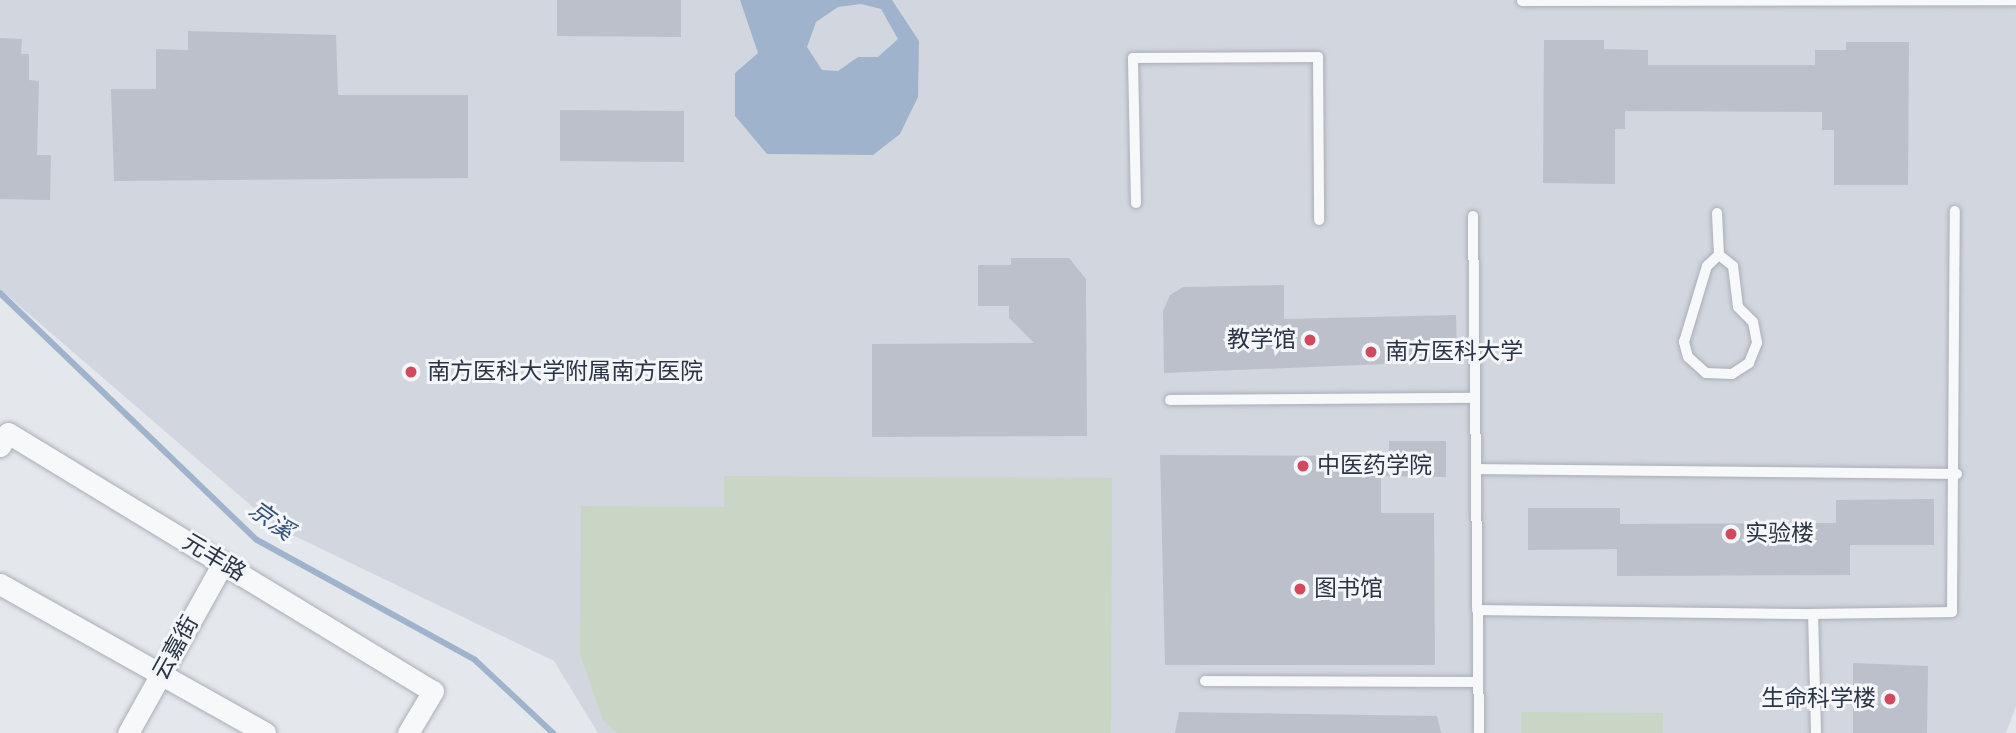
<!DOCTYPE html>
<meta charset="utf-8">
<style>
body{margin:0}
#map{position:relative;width:2016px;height:733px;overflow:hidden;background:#e4e7ec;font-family:"Varela Round","Noto Sans SC",sans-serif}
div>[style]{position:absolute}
.built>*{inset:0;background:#d2d6de}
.green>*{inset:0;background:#c9d6c5}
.water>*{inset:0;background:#9fb4cc}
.stream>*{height:6px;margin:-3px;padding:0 3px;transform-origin:3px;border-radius:3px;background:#9fb4cc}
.building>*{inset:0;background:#bbc0ca}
.roads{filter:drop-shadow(0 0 2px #a9aeb7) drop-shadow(0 0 2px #a9aeb7)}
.lane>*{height:10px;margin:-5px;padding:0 5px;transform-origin:5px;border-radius:5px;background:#f7f8fa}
.street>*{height:21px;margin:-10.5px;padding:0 10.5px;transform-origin:10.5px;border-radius:10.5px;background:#f7f8fa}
.dots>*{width:19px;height:19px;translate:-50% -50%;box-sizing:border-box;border:4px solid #f4f6f9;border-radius:50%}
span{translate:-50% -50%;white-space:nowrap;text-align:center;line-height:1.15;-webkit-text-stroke:6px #f4f6f9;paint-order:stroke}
.poi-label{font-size:23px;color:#2b3445}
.right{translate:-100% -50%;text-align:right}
.left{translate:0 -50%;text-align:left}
.street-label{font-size:23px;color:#2b3445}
.water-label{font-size:24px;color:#34527a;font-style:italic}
</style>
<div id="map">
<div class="built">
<i style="clip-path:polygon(0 0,2016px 0,2016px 706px,2006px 733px,598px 733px,554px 661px,276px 527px,0 289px)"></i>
</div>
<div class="green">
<i style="clip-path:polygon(724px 476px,1112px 478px,1111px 733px,617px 733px,603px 720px,580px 654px,581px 506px,724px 507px)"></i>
<i style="clip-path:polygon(1521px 712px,1663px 713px,1663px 733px,1521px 733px)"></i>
</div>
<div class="water">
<i style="clip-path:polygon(evenodd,740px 0,892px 0,919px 41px,918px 97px,900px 134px,873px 155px,767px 154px,735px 116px,735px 73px,758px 53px,740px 0,861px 4px,881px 9px,898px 39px,878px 57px,858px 57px,838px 71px,822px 70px,807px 47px,816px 22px,838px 7px,861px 4px)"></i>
</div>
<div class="stream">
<i style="left:0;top:293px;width:356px;rotate:43.9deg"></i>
<i style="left:257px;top:540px;width:249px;rotate:28.8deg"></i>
<i style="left:475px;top:660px;width:107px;rotate:43.1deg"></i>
</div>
<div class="building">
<i style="clip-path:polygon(557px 0,681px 0,681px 37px,557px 36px)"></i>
<i style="clip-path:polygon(188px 31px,336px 35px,338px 95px,468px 95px,468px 178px,114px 181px,111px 89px,156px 89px,156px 49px,188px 50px)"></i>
<i style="clip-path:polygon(0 38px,22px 39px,21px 54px,29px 54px,29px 80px,39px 81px,37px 155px,51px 155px,50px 200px,0 199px)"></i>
<i style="clip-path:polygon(1544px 40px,1604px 40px,1604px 49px,1648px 50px,1648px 65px,1815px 65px,1815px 50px,1846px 50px,1846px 42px,1909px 42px,1908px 185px,1834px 185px,1834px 130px,1822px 130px,1822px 112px,1625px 111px,1625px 129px,1615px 129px,1615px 184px,1543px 183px)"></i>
<i style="clip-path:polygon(560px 110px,684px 111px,684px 162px,560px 161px)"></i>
<i style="clip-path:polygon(1011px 258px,1069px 258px,1086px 279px,1087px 436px,872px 437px,872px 344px,1034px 343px,1009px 318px,1009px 306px,978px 306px,978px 265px,1011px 265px)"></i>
<i style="clip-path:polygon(1284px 285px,1284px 319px,1456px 315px,1457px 361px,1164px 373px,1163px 311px,1170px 295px,1183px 287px)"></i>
<i style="clip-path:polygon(1389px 441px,1446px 441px,1446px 477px,1381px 476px,1381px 513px,1434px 513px,1435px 665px,1165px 665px,1160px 455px,1389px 456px)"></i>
<i style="clip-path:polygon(1934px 499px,1934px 545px,1850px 545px,1850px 575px,1617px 576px,1617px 549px,1528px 550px,1528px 508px,1620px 508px,1620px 524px,1836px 523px,1836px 500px)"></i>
<i style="clip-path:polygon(1853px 663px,1928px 666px,1927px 733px,1853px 733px)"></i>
<i style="clip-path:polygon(1179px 712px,1437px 716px,1441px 733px,1175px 733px)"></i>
</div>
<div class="roads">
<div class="lane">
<i style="left:1522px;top:1px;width:494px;rotate:-0.1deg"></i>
<i style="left:1136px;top:203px;width:145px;rotate:-91.2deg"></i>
<i style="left:1133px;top:58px;width:185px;rotate:-0.3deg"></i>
<i style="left:1318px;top:57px;width:163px;rotate:89.6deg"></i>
<i style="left:1717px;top:213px;width:42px;rotate:87.3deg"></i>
<i style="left:1473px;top:216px;width:517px;rotate:89.34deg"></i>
<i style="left:1719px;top:255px;width:18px;rotate:38deg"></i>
<i style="left:1733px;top:266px;width:41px;rotate:83deg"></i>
<i style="left:1738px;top:307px;width:21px;rotate:45deg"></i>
<i style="left:1753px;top:322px;width:21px;rotate:79deg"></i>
<i style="left:1757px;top:343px;width:22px;rotate:112deg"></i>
<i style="left:1749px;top:363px;width:20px;rotate:147deg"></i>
<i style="left:1732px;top:374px;width:26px;rotate:-178deg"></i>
<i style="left:1706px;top:373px;width:24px;rotate:-138deg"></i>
<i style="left:1688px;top:357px;width:16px;rotate:-105deg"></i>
<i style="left:1684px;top:342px;width:79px;rotate:-73.2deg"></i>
<i style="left:1707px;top:266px;width:16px;rotate:-43deg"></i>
<i style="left:1170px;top:400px;width:305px;rotate:-0.4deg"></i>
<i style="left:1476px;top:469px;width:481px;rotate:0.6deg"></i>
<i style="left:1477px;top:610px;width:336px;rotate:0.7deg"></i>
<i style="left:1205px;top:681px;width:273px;rotate:0.2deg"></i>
<i style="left:1816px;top:733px;width:119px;rotate:-91.4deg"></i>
<i style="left:1813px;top:614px;width:139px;rotate:-0.8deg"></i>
<i style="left:1952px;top:612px;width:401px;rotate:-89.6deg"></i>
</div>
<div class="street">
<i style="left:0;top:446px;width:15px;rotate:-58deg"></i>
<i style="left:8px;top:433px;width:497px;rotate:31.3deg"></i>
<i style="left:433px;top:691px;width:49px;rotate:120.8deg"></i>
<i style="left:0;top:584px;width:304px;rotate:29.3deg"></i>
<i style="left:128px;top:733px;width:195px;rotate:-60.8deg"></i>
</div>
</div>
<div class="dots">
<i style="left:1310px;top:340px;background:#d1495b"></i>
<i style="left:1371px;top:352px;background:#d1495b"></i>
<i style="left:411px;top:372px;background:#d1495b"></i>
<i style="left:1303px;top:466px;background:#d1495b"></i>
<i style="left:1731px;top:534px;background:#d1495b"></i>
<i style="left:1300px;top:589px;background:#d1495b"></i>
<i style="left:1890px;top:699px;background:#d1495b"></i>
</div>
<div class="poi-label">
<span class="right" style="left:1296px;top:340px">教学馆</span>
<span class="left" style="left:1385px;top:352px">南方医科大学</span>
<span class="left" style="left:427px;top:372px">南方医科大学附属南方医院</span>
<span class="left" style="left:1317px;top:466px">中医药学院</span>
<span class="left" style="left:1745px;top:534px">实验楼</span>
<span class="left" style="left:1314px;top:589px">图书馆</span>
<span class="right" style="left:1876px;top:699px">生命科学楼</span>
</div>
<div class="street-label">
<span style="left:214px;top:558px;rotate:31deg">元丰路</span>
<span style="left:176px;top:648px;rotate:-61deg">云嘉街</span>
</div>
<div class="water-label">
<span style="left:271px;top:521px;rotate:36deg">京溪</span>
</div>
</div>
